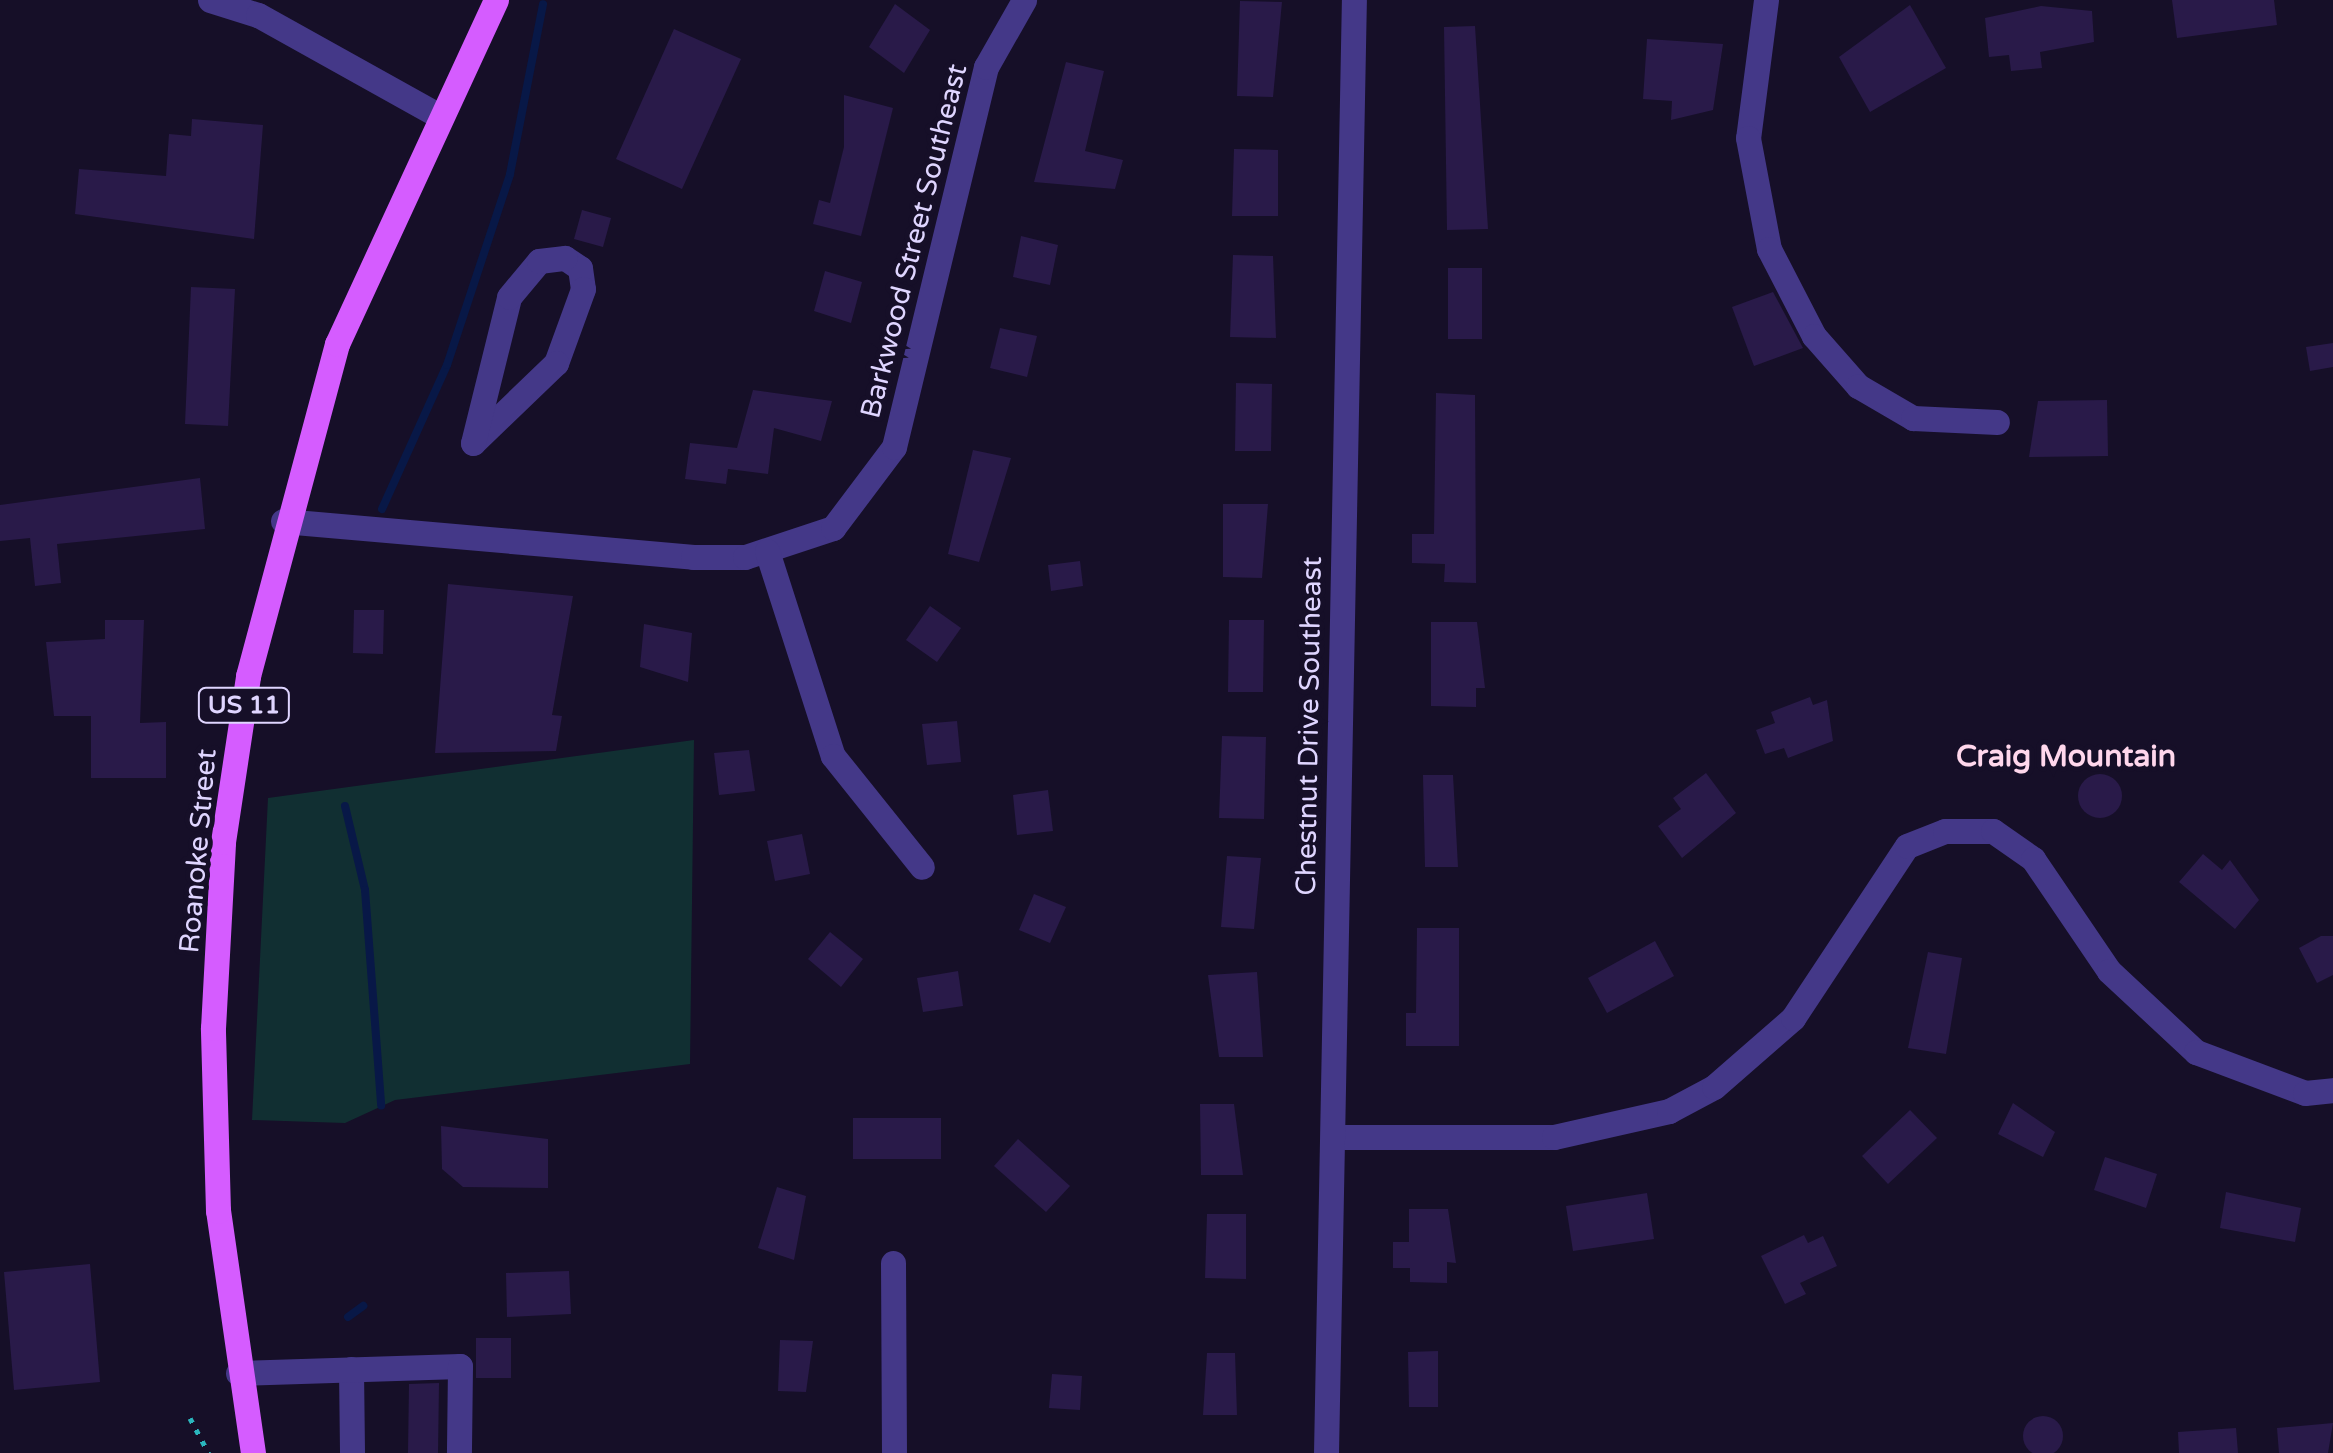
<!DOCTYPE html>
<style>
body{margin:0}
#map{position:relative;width:2333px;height:1453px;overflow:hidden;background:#160f28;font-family:"Varela Round",sans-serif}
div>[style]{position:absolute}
.green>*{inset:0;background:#112f32}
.stream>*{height:8px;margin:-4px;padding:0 4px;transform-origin:4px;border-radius:4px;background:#081847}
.building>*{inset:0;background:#291a49}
.round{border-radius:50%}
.path>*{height:5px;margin-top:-2.5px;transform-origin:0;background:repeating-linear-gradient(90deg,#2bb6bd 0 5px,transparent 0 13px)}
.minor>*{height:25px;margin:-12.5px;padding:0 12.5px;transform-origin:12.5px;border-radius:12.5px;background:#443888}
.major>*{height:25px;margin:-12.5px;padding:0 12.5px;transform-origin:12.5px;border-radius:12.5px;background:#d55cff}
span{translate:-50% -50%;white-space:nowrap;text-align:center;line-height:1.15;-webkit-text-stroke:10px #160f28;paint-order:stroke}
.shield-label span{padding:2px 8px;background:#160f28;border:2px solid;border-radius:8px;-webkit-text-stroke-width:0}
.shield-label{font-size:25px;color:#dfd5ff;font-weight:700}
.street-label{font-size:28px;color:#dfd5ff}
.neighbourhood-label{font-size:30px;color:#ffd7ec;font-weight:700}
</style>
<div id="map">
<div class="green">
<i style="clip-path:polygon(694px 740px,690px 1064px,395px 1100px,345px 1123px,252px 1120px,268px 798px)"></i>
</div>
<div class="stream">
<i style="left:382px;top:509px;width:158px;rotate:-65.7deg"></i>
<i style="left:447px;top:365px;width:201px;rotate:-71.7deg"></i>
<i style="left:510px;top:174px;width:173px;rotate:-79deg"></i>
<i style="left:345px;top:806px;width:86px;rotate:76.6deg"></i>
<i style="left:365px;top:890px;width:216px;rotate:85.7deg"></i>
<i style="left:348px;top:1317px;width:19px;rotate:-36deg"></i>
</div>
<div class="building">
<i style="clip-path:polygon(2172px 0,2274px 0,2277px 25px,2177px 38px)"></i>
<i style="clip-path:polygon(1240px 1px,1282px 2px,1273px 97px,1237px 96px)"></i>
<i style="clip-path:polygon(895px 4px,930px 30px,904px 73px,869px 47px)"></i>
<i style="clip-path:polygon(1910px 5px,1946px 68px,1870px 112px,1839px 57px)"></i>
<i style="clip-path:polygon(2041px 6px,2092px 11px,2094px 42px,2040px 52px,2042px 68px,2011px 71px,2009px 55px,1989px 57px,1985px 18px)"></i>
<i style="clip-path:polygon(1475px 26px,1488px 229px,1447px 230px,1444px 27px)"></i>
<i style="clip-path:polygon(674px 29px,741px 59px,682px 189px,616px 159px)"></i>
<i style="clip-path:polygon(1647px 39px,1723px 44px,1713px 110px,1671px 120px,1672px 101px,1643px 99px)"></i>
<i style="clip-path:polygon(1066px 62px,1104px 71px,1085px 151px,1123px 160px,1115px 189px,1034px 182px)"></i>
<i style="clip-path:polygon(844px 95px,893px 108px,861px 236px,813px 224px,819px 200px,830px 203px,844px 147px)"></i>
<i style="clip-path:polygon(192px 119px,263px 125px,254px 239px,75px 214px,79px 169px,166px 176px,169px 134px,191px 136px)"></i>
<i style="clip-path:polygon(1234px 149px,1278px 150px,1278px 216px,1232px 216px)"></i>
<i style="clip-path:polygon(582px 210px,611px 218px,603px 247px,574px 239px)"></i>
<i style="clip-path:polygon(1021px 236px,1058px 245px,1050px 285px,1013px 277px)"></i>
<i style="clip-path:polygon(1233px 255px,1273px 256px,1276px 338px,1230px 337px)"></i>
<i style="clip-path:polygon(1448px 268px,1482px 268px,1482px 339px,1448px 339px)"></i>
<i style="clip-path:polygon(825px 271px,862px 282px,851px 323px,814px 311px)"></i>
<i style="clip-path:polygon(191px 287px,235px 289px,228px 426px,185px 424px)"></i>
<i style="clip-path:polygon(1773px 292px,1803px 348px,1754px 366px,1732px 307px)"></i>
<i style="clip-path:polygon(1000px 328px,1037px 336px,1027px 377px,990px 368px)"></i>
<i style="clip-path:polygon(2333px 343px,2333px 367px,2310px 371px,2306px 347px)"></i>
<i style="clip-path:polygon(1236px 383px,1272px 384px,1271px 451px,1235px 451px)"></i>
<i style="clip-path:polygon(753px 390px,832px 401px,821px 441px,774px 428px,768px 474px,728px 469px,726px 484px,685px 479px,690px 443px,737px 448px)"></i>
<i style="clip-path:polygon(1436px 393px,1475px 395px,1476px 583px,1444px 582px,1445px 564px,1412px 563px,1412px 534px,1434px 534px)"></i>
<i style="clip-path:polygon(2107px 400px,2108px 456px,2029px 457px,2038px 401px)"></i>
<i style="clip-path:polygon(973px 450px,1011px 458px,979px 562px,948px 554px)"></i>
<i style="clip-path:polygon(200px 478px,205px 529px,57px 544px,61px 583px,35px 586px,30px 538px,0 541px,0 505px)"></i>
<i style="clip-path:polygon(1223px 504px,1268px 504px,1262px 578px,1223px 577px)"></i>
<i style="clip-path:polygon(1080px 561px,1083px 586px,1051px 591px,1048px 565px)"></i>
<i style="clip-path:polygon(448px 584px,573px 596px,552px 715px,562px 716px,556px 751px,435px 753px)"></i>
<i style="clip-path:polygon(930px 606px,961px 628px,937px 662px,906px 640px)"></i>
<i style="clip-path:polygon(354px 610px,384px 610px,383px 654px,353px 653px)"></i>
<i style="clip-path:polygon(105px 620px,144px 620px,140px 723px,166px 722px,166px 778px,91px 778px,91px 716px,54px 716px,46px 642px,105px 639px)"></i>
<i style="clip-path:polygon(1229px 620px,1264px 620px,1263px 692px,1228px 692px)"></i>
<i style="clip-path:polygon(1431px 622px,1477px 622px,1485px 688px,1476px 688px,1476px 707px,1431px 706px)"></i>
<i style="clip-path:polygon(644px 624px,692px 633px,688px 682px,640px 667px)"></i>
<i style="clip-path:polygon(1810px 697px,1813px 705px,1827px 700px,1833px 741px,1788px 758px,1784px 748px,1765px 754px,1756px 730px,1775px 723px,1771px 712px)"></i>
<i style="clip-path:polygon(957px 721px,961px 762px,927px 765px,922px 724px)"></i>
<i style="clip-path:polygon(1222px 736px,1266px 737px,1264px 819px,1219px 818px)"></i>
<i style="clip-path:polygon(749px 750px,755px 791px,719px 795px,714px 753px)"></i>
<i style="clip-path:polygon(1706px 773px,1736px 813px,1682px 858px,1658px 826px,1681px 809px,1673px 798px)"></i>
<i class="round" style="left:2078px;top:774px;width:44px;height:44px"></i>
<i style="clip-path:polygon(1423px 775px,1453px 775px,1458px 867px,1425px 867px)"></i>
<i style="clip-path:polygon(1048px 790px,1053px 831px,1017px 835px,1013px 795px)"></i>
<i style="clip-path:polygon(802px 834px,810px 874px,775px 881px,767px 841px)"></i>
<i style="clip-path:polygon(2203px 854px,2222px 870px,2230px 860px,2259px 900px,2235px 929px,2179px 882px)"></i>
<i style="clip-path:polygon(1227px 856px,1261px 858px,1254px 929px,1221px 927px)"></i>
<i style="clip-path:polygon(1034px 894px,1066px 907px,1050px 943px,1019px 930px)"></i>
<i style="clip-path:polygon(1417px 928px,1459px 928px,1459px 1046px,1406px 1046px,1406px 1013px,1416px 1013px)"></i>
<i style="clip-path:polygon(830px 932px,863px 959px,841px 987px,808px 959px)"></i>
<i style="clip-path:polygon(2321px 936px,2333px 936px,2333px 975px,2317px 983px,2299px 948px)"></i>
<i style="clip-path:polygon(1655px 941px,1674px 976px,1607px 1013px,1588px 978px)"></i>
<i style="clip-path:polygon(1928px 952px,1962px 958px,1946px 1054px,1908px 1048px)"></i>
<i style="clip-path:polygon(958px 971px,963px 1006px,923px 1012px,917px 978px)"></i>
<i style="clip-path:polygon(1257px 972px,1263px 1057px,1219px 1057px,1208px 975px)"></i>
<i style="clip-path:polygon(2013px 1103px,2055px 1132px,2043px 1157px,1998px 1134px)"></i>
<i style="clip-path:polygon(1200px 1104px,1234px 1104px,1243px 1175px,1201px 1175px)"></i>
<i style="clip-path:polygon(1910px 1110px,1937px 1138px,1888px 1184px,1862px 1156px)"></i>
<i style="clip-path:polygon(853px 1118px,941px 1118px,941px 1159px,853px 1159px)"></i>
<i style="clip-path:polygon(441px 1126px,548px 1139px,548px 1188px,463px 1187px,442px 1169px)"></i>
<i style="clip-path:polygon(1018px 1139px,1070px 1186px,1046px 1212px,994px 1166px)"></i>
<i style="clip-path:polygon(2105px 1157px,2157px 1174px,2146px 1208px,2094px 1190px)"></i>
<i style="clip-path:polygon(777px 1187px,806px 1196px,794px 1260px,758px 1248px)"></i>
<i style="clip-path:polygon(2226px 1192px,2301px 1208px,2295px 1242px,2220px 1228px)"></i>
<i style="clip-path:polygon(1647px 1193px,1654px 1239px,1573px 1251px,1566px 1206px)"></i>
<i style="clip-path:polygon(1409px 1209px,1448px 1209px,1456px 1263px,1447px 1262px,1447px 1283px,1410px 1282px,1410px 1268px,1393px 1268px,1393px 1242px,1409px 1242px)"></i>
<i style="clip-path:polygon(1207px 1214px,1246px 1214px,1246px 1279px,1205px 1278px)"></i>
<i style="clip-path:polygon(1804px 1235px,1808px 1243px,1823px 1236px,1837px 1266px,1800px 1283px,1806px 1294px,1785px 1304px,1761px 1256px)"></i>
<i style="clip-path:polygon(90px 1264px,100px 1382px,14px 1390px,4px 1272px)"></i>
<i style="clip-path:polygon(569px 1271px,571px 1314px,507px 1317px,506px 1273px)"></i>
<i style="clip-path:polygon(476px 1338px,511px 1338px,511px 1378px,476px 1378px)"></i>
<i style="clip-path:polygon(780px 1340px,813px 1341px,806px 1392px,778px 1391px)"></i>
<i style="clip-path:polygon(1438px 1351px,1438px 1407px,1409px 1407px,1408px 1352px)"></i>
<i style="clip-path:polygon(1207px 1353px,1235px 1353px,1237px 1415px,1203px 1415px)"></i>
<i style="clip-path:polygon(1052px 1374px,1082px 1376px,1080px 1410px,1049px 1408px)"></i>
<i style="clip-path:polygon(439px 1383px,438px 1453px,408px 1453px,409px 1384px)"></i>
<i class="round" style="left:2023px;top:1416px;width:40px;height:40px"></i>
<i style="clip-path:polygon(2333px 1423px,2328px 1453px,2279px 1453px,2277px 1428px)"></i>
<i style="clip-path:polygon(2236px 1428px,2238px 1453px,2179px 1453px,2178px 1432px)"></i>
</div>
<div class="path">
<i style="left:190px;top:1418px;width:40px;rotate:62deg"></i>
</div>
<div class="minor">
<i style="left:210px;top:0;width:50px;rotate:17.4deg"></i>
<i style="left:258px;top:15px;width:204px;rotate:29.1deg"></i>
<i style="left:1766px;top:0;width:139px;rotate:97.4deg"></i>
<i style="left:1748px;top:138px;width:113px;rotate:79.3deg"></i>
<i style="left:1769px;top:249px;width:98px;rotate:62.7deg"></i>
<i style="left:1814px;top:336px;width:67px;rotate:48.7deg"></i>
<i style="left:1858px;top:386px;width:64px;rotate:30.2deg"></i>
<i style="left:1913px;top:418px;width:84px;rotate:2.7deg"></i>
<i style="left:565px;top:258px;width:18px;rotate:34deg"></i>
<i style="left:580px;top:268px;width:21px;rotate:82deg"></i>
<i style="left:583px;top:289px;width:79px;rotate:110deg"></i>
<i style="left:556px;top:363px;width:115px;rotate:136.1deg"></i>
<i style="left:473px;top:443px;width:150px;rotate:-76.1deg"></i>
<i style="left:509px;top:297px;width:47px;rotate:-50.2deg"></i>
<i style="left:539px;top:261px;width:26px;rotate:-7deg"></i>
<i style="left:283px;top:521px;width:412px;rotate:5deg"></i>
<i style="left:693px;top:557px;width:52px"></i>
<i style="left:745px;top:557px;width:93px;rotate:-18.2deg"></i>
<i style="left:833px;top:528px;width:101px;rotate:-53deg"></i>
<i style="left:894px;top:447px;width:391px;rotate:-76.4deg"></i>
<i style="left:986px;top:67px;width:77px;rotate:-60.4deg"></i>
<i style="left:767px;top:551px;width:215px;rotate:72.2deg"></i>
<i style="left:833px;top:756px;width:142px;rotate:51.3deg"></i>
<i style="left:1334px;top:1137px;width:220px"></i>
<i style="left:1554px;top:1137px;width:118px;rotate:-12.7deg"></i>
<i style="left:1669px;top:1111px;width:51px;rotate:-28.1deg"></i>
<i style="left:1714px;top:1087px;width:105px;rotate:-41.1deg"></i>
<i style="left:1793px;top:1018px;width:206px;rotate:-56.5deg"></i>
<i style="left:1907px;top:846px;width:41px;rotate:-21.5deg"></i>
<i style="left:1945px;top:831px;width:48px"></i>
<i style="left:1993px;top:831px;width:49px;rotate:35deg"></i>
<i style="left:2033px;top:859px;width:135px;rotate:55.8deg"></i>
<i style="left:2109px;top:971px;width:119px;rotate:43deg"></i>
<i style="left:2196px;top:1052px;width:116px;rotate:20.6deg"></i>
<i style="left:2305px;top:1093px;width:28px;rotate:-6deg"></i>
<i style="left:893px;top:1263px;width:190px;rotate:89.7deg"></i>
<i style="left:351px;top:1369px;width:84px;rotate:89.3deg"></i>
<i style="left:238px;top:1373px;width:222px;rotate:-1.8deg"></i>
<i style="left:460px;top:1366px;width:87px;rotate:90.7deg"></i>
<i style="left:1326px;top:1453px;width:1453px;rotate:-88.9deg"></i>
</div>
<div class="major">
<i style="left:253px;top:1453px;width:245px;rotate:-98.2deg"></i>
<i style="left:218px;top:1211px;width:183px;rotate:-91.6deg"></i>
<i style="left:213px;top:1028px;width:186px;rotate:-86.9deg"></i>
<i style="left:223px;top:842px;width:168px;rotate:-81.4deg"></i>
<i style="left:248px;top:676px;width:344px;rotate:-75deg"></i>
<i style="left:337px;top:344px;width:379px;rotate:-65.2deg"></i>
</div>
<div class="shield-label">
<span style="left:244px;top:705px">US 11</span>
</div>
<div class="street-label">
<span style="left:914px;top:241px;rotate:-76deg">Barkwood Street Southeast</span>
<span style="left:1309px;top:726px;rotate:-89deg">Chestnut Drive Southeast</span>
<span style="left:198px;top:851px;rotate:-85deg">Roanoke Street</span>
</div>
<div class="neighbourhood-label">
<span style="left:2066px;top:757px">Craig Mountain</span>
</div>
</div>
